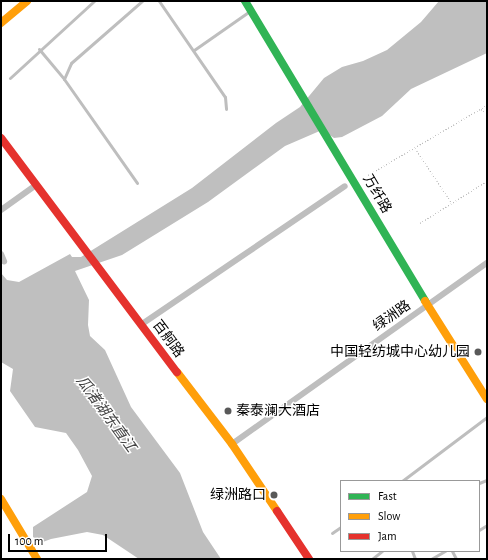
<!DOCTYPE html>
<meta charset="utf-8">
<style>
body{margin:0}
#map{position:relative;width:488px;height:560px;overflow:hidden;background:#fff;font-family:"Alegreya Sans","Noto Sans SC",sans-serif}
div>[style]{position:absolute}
.water>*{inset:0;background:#bfbfbf}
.path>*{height:1px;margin-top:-0.5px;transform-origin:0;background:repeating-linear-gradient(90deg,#b9b9b9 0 1px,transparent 0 3px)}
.lane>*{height:3px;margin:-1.5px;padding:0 1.5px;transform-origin:1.5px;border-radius:1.5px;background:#bebebe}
.street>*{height:6px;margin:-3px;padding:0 3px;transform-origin:3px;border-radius:3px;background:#bebebe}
.fast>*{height:8px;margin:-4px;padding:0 4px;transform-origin:4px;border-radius:4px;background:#30b455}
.slow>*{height:8px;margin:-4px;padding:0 4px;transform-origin:4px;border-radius:4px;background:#ff9f0a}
.jam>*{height:8px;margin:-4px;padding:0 4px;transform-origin:4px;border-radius:4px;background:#e5322d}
.dots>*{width:11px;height:11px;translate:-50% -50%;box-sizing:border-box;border:2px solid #fff;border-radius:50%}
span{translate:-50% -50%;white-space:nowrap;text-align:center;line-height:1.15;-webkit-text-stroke:3px #fff;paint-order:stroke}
.street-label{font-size:14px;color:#000}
.poi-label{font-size:14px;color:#000}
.right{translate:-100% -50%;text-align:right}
.left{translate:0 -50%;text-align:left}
.water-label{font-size:15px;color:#444;font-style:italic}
.frame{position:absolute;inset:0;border:2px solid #000;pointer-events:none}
.legend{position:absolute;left:340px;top:480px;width:140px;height:72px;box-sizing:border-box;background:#fff;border:1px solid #999;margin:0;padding:5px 7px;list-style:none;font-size:12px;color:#000}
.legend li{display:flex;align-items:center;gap:8px;height:20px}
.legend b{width:20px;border:1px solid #999}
.scale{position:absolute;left:8px;top:534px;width:99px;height:18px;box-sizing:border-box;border:2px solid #000;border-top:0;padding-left:5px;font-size:12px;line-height:14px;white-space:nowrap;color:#000;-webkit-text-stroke:3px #fff;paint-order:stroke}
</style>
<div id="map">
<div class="water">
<i style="clip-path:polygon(439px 1px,487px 1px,487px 53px,411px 89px,382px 116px,342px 137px,334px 138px,322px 130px,285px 146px,208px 202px,122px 255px,75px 271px,89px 300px,88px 325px,90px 336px,105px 350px,131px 407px,180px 473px,203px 532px,221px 559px,139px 559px,103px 535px,87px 532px,51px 539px,40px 543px,33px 537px,33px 527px,87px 492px,92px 476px,78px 450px,66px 433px,35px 427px,10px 391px,13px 369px,1px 362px,1px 273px,7px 280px,19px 282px,70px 254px,72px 257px,81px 257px,192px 188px,276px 123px,300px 107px,324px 78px,342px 67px,363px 61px,387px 50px,421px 22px)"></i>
</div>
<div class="path">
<i style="left:481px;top:109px;width:7px;rotate:34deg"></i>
<i style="left:415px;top:148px;width:65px;rotate:56.3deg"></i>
<i style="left:368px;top:175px;width:138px;rotate:-30.5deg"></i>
<i style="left:420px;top:223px;width:79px;rotate:-32.1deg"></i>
</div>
<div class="lane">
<i style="left:159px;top:1px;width:116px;rotate:55.5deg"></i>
<i style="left:225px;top:97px;width:12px;rotate:85deg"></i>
<i style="left:39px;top:49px;width:39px;rotate:50deg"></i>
<i style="left:64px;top:79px;width:127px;rotate:54.9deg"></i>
<i style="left:194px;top:50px;width:68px;rotate:-34.9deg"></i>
<i style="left:10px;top:78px;width:114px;rotate:-42.5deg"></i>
<i style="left:64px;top:79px;width:17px;rotate:-66deg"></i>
<i style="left:71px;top:63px;width:94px;rotate:-41.1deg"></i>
<i style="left:402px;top:481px;width:106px;rotate:-37deg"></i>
<i style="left:479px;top:483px;width:9px;rotate:-21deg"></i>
<i style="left:479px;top:530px;width:9px;rotate:-32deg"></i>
<i style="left:332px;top:533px;width:11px;rotate:-34deg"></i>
<i style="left:412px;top:551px;width:9px;rotate:69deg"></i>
<i style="left:452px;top:551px;width:9px;rotate:63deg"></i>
<i style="left:372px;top:559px;width:13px;rotate:-39deg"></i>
<i style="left:431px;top:559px;width:16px;rotate:-30deg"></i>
</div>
<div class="street">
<i style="left:1px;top:210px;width:43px;rotate:-35.5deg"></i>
<i style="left:1px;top:254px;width:8px;rotate:67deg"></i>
<i style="left:142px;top:324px;width:245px;rotate:-34.2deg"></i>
<i style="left:232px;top:444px;width:313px;rotate:-35.4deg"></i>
</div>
<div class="fast">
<i style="left:245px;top:1px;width:350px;rotate:59deg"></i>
</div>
<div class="slow">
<i style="left:1px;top:23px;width:34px;rotate:-40deg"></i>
<i style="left:425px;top:301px;width:116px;rotate:57.7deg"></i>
<i style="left:177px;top:372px;width:91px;rotate:52.6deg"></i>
<i style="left:232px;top:444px;width:81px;rotate:56.1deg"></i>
<i style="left:1px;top:499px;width:70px;rotate:59deg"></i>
</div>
<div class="jam">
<i style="left:1px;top:138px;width:293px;rotate:53.1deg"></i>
<i style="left:277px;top:511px;width:58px;rotate:56.3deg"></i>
</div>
<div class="dots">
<i style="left:478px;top:352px;background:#595959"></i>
<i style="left:228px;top:411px;background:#595959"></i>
<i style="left:274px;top:495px;background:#595959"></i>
</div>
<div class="street-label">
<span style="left:377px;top:194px;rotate:60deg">万纤路</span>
<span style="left:392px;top:316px;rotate:-35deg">绿洲路</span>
<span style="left:168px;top:339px;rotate:53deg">百舸路</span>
</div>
<div class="poi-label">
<span class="right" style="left:470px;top:352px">中国轻纺城中心幼儿园</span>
<span class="left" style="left:236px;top:411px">秦泰澜大酒店</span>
<span class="right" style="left:266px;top:495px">绿洲路口</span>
</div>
<div class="water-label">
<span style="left:106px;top:414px;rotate:54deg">瓜渚湖东直江</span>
</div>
<div class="frame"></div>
<ul class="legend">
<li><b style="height:5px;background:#30b455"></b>Fast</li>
<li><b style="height:5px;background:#ff9f0a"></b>Slow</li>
<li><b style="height:5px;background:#e5322d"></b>Jam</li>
</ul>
<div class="scale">100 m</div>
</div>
